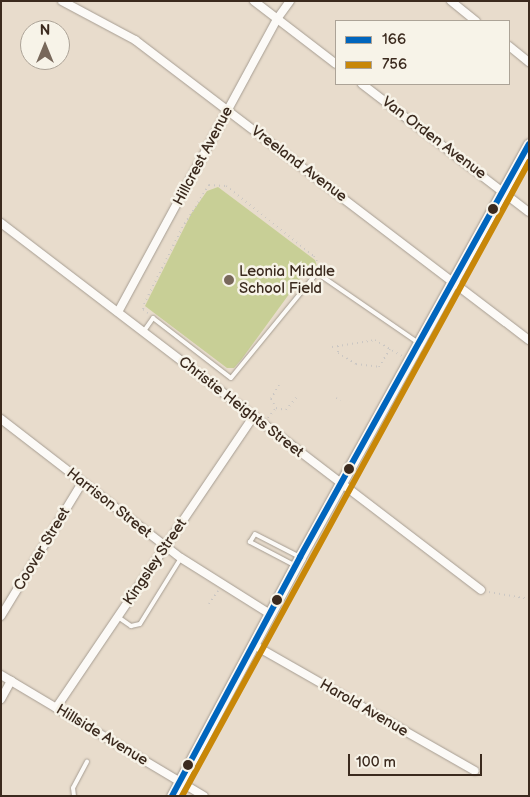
<!DOCTYPE html>
<style>
body{margin:0}
#map{position:relative;width:530px;height:797px;overflow:hidden;background:#e8dccc;font-family:"Balsamiq Sans",sans-serif}
div>[style]{position:absolute}
.green>*{inset:0;background:#c8cf96}
.path>*{height:2px;margin-top:-1px;transform-origin:0;background:repeating-linear-gradient(90deg,#cbc7c3 0 1px,transparent 0 5px)}
.roads{filter:drop-shadow(0 0 1px #a69d92) drop-shadow(0 0 1px #a69d92)}
.lane>*{height:4px;margin:-2px;padding:0 2px;transform-origin:2px;border-radius:2px;background:#fcfaf7}
.street>*{height:8px;margin:-4px;padding:0 4px;transform-origin:4px;border-radius:4px;background:#fcfaf7}
.secondary>*{height:11px;margin:-5.5px;padding:0 5.5px;transform-origin:5.5px;border-radius:5.5px;background:#fcfaf7}
.bus-1>*{height:6px;margin:-3px;padding:0 3px;transform-origin:3px;border-radius:3px;background:#0065bd}
.bus-2>*{height:6px;margin:-3px;padding:0 3px;transform-origin:3px;border-radius:3px;background:#c88708}
.dots>*{width:14px;height:14px;translate:-50% -50%;box-sizing:border-box;border:2px solid #f7f3e8;border-radius:50%}
span{translate:-50% -50%;white-space:nowrap;text-align:center;line-height:1.15;-webkit-text-stroke:5px #f7f3e8;paint-order:stroke}
.street-label{font-size:15px;color:#3b2a1e}
.poi-label{font-size:15px;color:#3b2a1e}
.left{translate:0 -50%;text-align:left}
.frame{position:absolute;inset:0;border:2px solid #3b2a1e;pointer-events:none}
.legend{position:absolute;left:335px;top:20px;width:175px;height:65px;box-sizing:border-box;background:#f7f3e8;border:1px solid #aca397;margin:0;padding:6px 9px;list-style:none;font-size:15px;color:#3b2a1e}
.legend li{display:flex;align-items:center;gap:10px;height:25px}
.legend b{width:25px;border:1px solid #aca397}
.north{position:absolute;left:20px;top:20px;width:50px;height:50px;box-sizing:border-box;background:#f7f3e8;border:1px solid #aca397;border-radius:50%;rotate:0deg;font-size:14px;font-weight:700;line-height:20px;text-align:center;color:#3b2a1e}
.north::after{content:'';display:block;margin:auto;width:18px;height:22px;background:#78685b;clip-path:polygon(50% 0,100% 100%,50% 72%,0 100%)}
.scale{position:absolute;left:348px;top:754px;width:134px;height:22px;box-sizing:border-box;border:2px solid #3b2a1e;border-top:0;padding-left:6px;font-size:15px;line-height:18px;white-space:nowrap;color:#3b2a1e;-webkit-text-stroke:4px #f7f3e8;paint-order:stroke}
</style>
<div id="map">
<div class="green">
<i style="clip-path:polygon(218px 187px,315px 260px,317px 266px,303px 275px,241px 360px,234px 368px,227px 368px,145px 306px,191px 214px,207px 191px)"></i>
</div>
<div class="path">
<i style="left:148px;top:313px;width:6px;rotate:-141deg"></i>
<i style="left:143px;top:309px;width:5px;rotate:-79deg"></i>
<i style="left:144px;top:304px;width:85px;rotate:-63.4deg"></i>
<i style="left:182px;top:228px;width:51px;rotate:-57.9deg"></i>
<i style="left:209px;top:185px;width:17px;rotate:3deg"></i>
<i style="left:226px;top:186px;width:112px;rotate:38.5deg"></i>
<i style="left:314px;top:256px;width:15px;rotate:62deg"></i>
<i style="left:338px;top:346px;width:7px;rotate:90deg"></i>
<i style="left:338px;top:353px;width:21px;rotate:31deg"></i>
<i style="left:356px;top:364px;width:23px;rotate:7deg"></i>
<i style="left:379px;top:367px;width:21px;rotate:-59deg"></i>
<i style="left:332px;top:347px;width:44px;rotate:-9.2deg"></i>
<i style="left:375px;top:340px;width:31px;rotate:31deg"></i>
<i style="left:279px;top:385px;width:16px;rotate:120deg"></i>
<i style="left:271px;top:399px;width:10px;rotate:61deg"></i>
<i style="left:276px;top:408px;width:10px;rotate:11deg"></i>
<i style="left:286px;top:410px;width:16px;rotate:-50deg"></i>
<i style="left:336px;top:398px;width:5px;rotate:37deg"></i>
<i style="left:268px;top:418px;width:13px;rotate:-51deg"></i>
<i style="left:489px;top:592px;width:41px;rotate:9.9deg"></i>
<i style="left:209px;top:604px;width:16px;rotate:-55deg"></i>
</div>
<div class="roads">
<div class="lane">
<i style="left:144px;top:331px;width:16px;rotate:-55deg"></i>
<i style="left:153px;top:318px;width:98px;rotate:37.6deg"></i>
<i style="left:231px;top:378px;width:136px;rotate:-50.7deg"></i>
<i style="left:317px;top:273px;width:121px;rotate:34.6deg"></i>
<i style="left:294px;top:565px;width:50px;rotate:-152.4deg"></i>
<i style="left:250px;top:542px;width:9px;rotate:-58deg"></i>
<i style="left:255px;top:534px;width:48px;rotate:27.1deg"></i>
<i style="left:118px;top:617px;width:16px;rotate:35deg"></i>
<i style="left:131px;top:626px;width:9px;rotate:-13deg"></i>
<i style="left:140px;top:624px;width:78px;rotate:-58.2deg"></i>
<i style="left:74px;top:796px;width:8px;rotate:-97deg"></i>
<i style="left:73px;top:788px;width:30px;rotate:-62deg"></i>
</div>
<div class="street">
<i style="left:62px;top:1px;width:83px;rotate:28.1deg"></i>
<i style="left:135px;top:40px;width:495px;rotate:37.3deg"></i>
<i style="left:254px;top:1px;width:103px;rotate:37.5deg"></i>
<i style="left:451px;top:1px;width:32px;rotate:39deg"></i>
<i style="left:509px;top:46px;width:26px;rotate:39deg"></i>
<i style="left:362px;top:84px;width:210px;rotate:37.5deg"></i>
<i style="left:1px;top:223px;width:604px;rotate:37.4deg"></i>
<i style="left:118px;top:312px;width:333px;rotate:-61.5deg"></i>
<i style="left:277px;top:19px;width:22px;rotate:-54deg"></i>
<i style="left:1px;top:419px;width:227px;rotate:37.7deg"></i>
<i style="left:181px;top:558px;width:105px;rotate:32.2deg"></i>
<i style="left:1px;top:616px;width:156px;rotate:-58.7deg"></i>
<i style="left:254px;top:645px;width:254px;rotate:29.7deg"></i>
<i style="left:1px;top:675px;width:236px;rotate:30.8deg"></i>
<i style="left:1px;top:699px;width:21px;rotate:-61deg"></i>
<i style="left:56px;top:708px;width:353px;rotate:-55.9deg"></i>
</div>
<div class="secondary">
<i style="left:172px;top:796px;width:271px;rotate:-61.8deg"></i>
<i style="left:300px;top:557px;width:472px;rotate:-61deg"></i>
</div>
</div>
<div class="bus-1">
<i style="left:172px;top:796px;width:271px;rotate:-61.8deg"></i>
<i style="left:300px;top:557px;width:472px;rotate:-61deg"></i>
</div>
<div class="bus-2">
<i style="left:182px;top:796px;width:723px;rotate:-61.31deg"></i>
</div>
<div class="dots">
<i style="left:493px;top:209px;background:#3b2a1e"></i>
<i style="left:229px;top:280px;background:#78685b"></i>
<i style="left:349px;top:469px;background:#3b2a1e"></i>
<i style="left:277px;top:600px;background:#3b2a1e"></i>
<i style="left:188px;top:765px;background:#3b2a1e"></i>
</div>
<div class="street-label">
<span style="left:434px;top:138px;rotate:37deg">Van Orden Avenue</span>
<span style="left:203px;top:156px;rotate:-62deg">Hillcrest Avenue</span>
<span style="left:299px;top:164px;rotate:37deg">Vreeland Avenue</span>
<span style="left:241px;top:407px;rotate:38deg">Christie Heights Street</span>
<span style="left:109px;top:503px;rotate:38deg">Harrison Street</span>
<span style="left:42px;top:549px;rotate:-59deg">Coover Street</span>
<span style="left:155px;top:562px;rotate:-56deg">Kingsley Street</span>
<span style="left:364px;top:708px;rotate:30deg">Harold Avenue</span>
<span style="left:102px;top:735px;rotate:31deg">Hillside Avenue</span>
</div>
<div class="poi-label">
<span class="left" style="left:239px;top:280px">Leonia Middle<br>School Field</span>
</div>
<div class="frame"></div>
<ul class="legend">
<li><b style="height:6px;background:#0065bd"></b>166</li>
<li><b style="height:6px;background:#c88708"></b>756</li>
</ul>
<div class="north">N</div>
<div class="scale">100 m</div>
</div>
